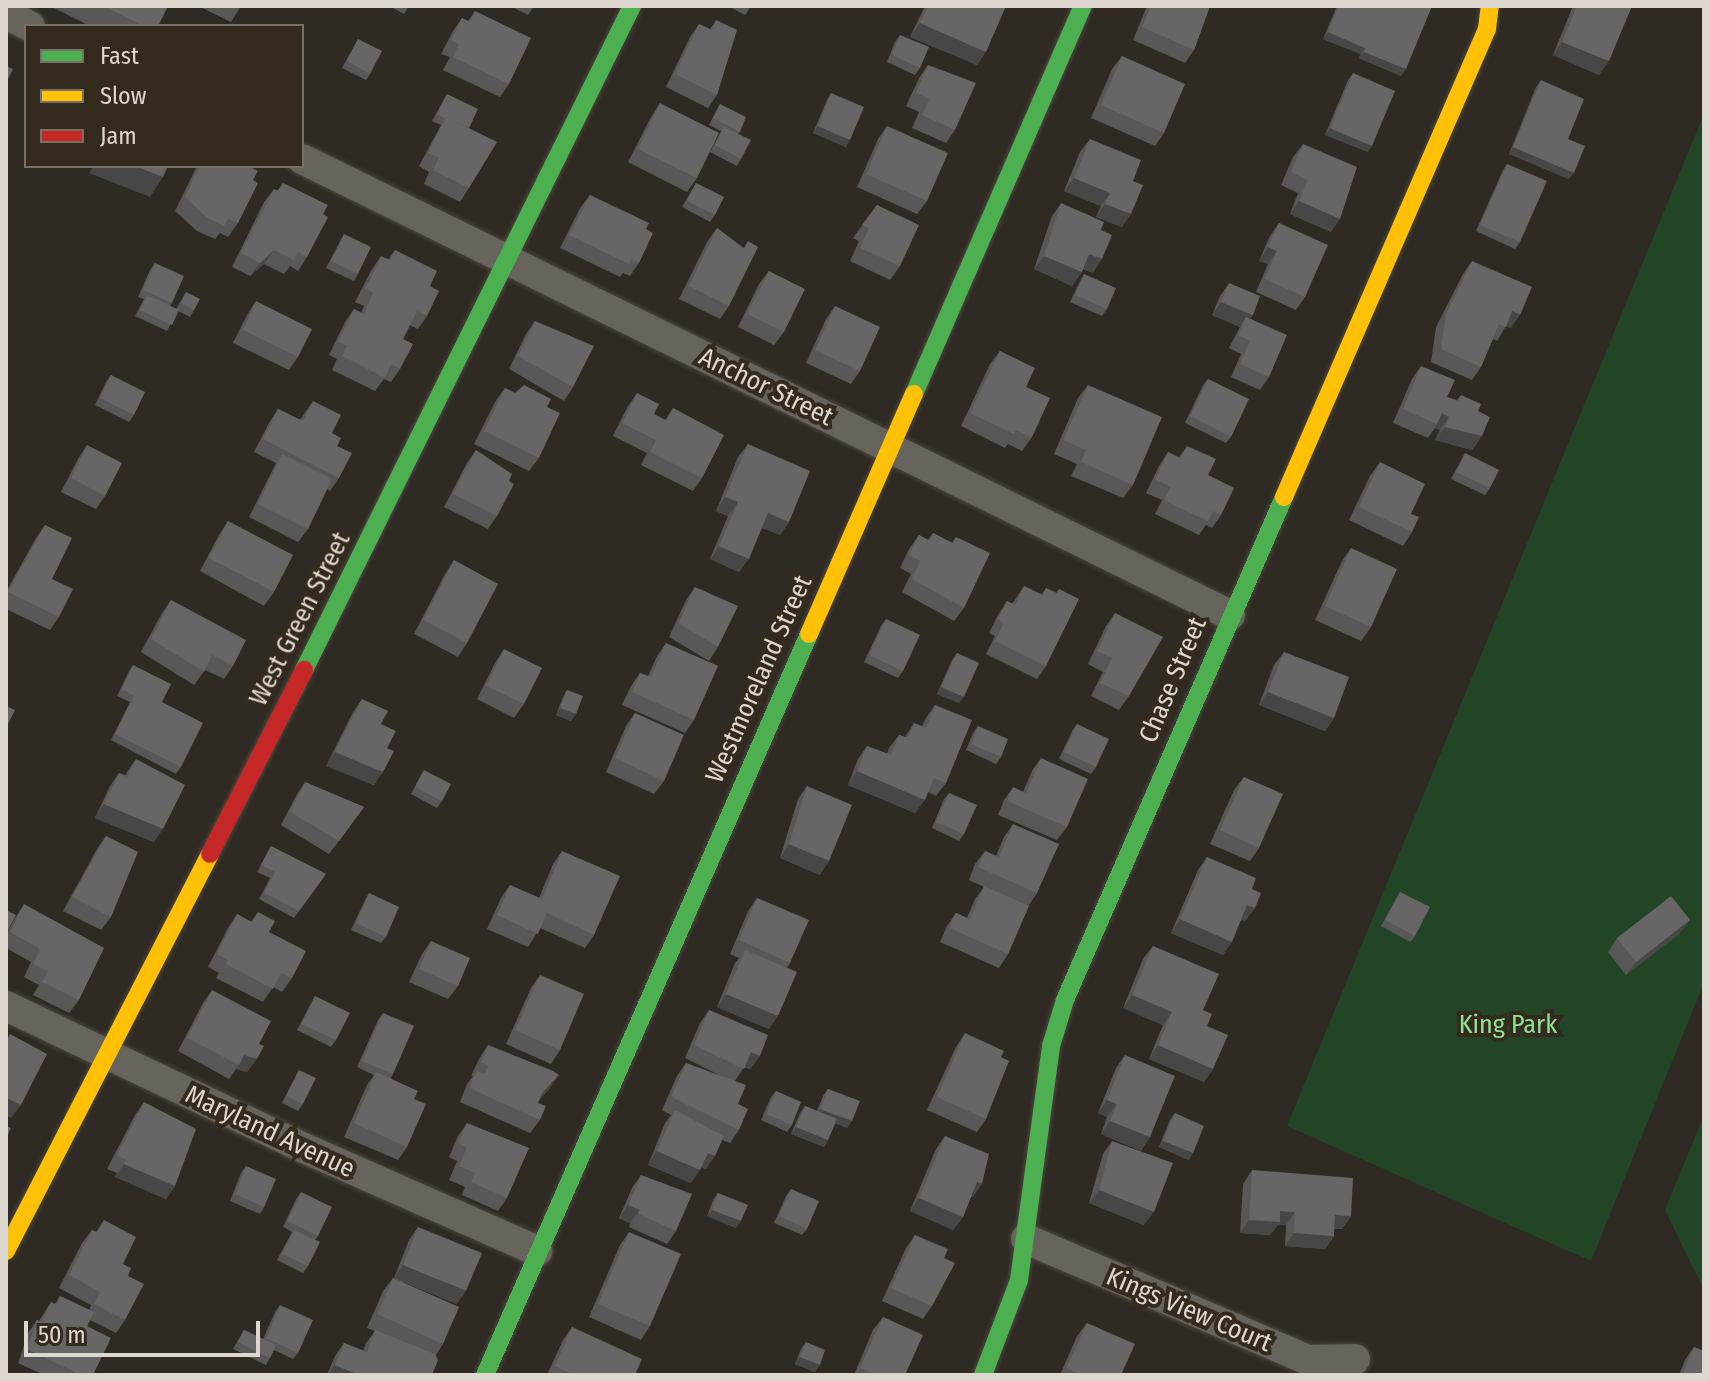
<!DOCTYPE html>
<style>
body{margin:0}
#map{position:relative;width:1710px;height:1381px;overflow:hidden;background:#2f2a23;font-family:"Fira Sans Condensed",sans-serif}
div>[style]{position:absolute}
.green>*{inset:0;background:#224625}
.roads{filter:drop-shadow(0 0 2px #4a463f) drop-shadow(0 0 2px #4a463f)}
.street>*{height:30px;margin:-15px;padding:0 15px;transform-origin:15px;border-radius:15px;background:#67635d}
.fast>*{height:18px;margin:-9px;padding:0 9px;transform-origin:9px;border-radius:9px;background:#4caf50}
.slow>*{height:18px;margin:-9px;padding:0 9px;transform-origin:9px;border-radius:9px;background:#ffc107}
.jam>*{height:18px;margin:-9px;padding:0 9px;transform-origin:9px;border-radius:9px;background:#c62828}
.wall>*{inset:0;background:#595757}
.shaded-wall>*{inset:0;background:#484747}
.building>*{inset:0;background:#676565}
span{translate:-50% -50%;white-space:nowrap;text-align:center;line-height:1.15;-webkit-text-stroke:8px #342b1e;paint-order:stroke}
.street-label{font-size:26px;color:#ddd7cf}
.park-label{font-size:26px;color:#8ee295}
.frame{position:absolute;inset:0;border:8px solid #ddd7cf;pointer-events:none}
.legend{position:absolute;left:24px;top:24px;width:280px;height:144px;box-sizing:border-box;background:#342b1e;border:2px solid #787065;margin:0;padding:10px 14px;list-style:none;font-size:24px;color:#ddd7cf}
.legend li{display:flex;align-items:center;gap:16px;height:40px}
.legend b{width:40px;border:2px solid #787065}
.scale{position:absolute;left:24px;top:1321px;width:236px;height:36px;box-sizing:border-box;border:4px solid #ddd7cf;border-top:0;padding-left:10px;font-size:24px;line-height:28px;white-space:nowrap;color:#ddd7cf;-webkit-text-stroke:6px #342b1e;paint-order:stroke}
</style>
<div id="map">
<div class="green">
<i style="clip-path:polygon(1704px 114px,1704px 983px,1591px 1261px,1287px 1126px)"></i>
<i style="clip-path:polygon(1704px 1115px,1704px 1290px,1665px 1210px)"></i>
</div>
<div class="roads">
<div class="street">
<i style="left:6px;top:14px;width:27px;rotate:27deg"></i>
<i style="left:302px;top:159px;width:1034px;rotate:26.17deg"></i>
<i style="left:6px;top:1006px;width:330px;rotate:25.5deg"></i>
<i style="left:304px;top:1148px;width:255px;rotate:23.8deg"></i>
<i style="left:1026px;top:1239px;width:307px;rotate:23.2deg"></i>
<i style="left:1308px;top:1360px;width:47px;rotate:-1.2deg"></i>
</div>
<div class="fast">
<i style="left:914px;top:394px;width:423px;rotate:-66.5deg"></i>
<i style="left:304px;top:670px;width:741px;rotate:-63.71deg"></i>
<i style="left:485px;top:1375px;width:809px;rotate:-66.38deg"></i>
<i style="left:983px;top:1375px;width:102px;rotate:-69.2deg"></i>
<i style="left:1019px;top:1280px;width:236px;rotate:-82.2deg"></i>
<i style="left:1051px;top:1046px;width:48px;rotate:-73.1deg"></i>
<i style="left:1065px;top:1000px;width:549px;rotate:-66.47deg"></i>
</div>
<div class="slow">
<i style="left:1284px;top:497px;width:510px;rotate:-66.55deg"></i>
<i style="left:1487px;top:29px;width:23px;rotate:-83deg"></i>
<i style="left:809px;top:634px;width:262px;rotate:-66.4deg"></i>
<i style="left:6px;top:1251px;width:446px;rotate:-62.8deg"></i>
</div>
<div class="jam">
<i style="left:210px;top:854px;width:207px;rotate:-62.9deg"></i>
</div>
</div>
<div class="wall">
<i style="clip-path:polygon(50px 6px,168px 6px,158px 26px,90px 26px)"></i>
<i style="clip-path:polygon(198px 6px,241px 6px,231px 22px)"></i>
<i style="clip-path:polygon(389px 6px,409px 6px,404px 14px)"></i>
<i style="clip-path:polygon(510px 6px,534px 6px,528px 15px)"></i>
<i style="clip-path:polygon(728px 6px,751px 6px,745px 15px)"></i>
<i style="clip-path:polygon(925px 6px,1006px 6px,977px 65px,910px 37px)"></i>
<i style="clip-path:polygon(1147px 6px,1210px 6px,1194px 50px,1185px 63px,1133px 40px)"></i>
<i style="clip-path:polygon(1337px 6px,1432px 6px,1401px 76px,1359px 58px,1361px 54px,1323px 39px)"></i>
<i style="clip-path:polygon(1573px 6px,1632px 6px,1599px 75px,1553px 55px)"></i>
<i style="clip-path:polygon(475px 11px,509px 84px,500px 97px,443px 70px,450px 57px,441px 54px,453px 31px,462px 18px,468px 21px)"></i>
<i style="clip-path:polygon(716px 20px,717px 95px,708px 108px,666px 87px,690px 37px,699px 24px,710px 29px)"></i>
<i style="clip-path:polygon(900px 35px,920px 68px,915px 75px,887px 62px,895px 42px)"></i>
<i style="clip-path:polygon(358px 39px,370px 74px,366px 80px,342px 68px)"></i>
<i style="clip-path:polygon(1122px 56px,1164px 133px,1155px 146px,1091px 118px,1112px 69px)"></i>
<i style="clip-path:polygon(928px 65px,955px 130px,946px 143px,912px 128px,919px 112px,906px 106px,919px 78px)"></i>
<i style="clip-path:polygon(1353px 73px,1368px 152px,1325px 135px,1348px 80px)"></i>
<i style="clip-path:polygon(1541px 80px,1568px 139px,1569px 179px,1509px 154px,1536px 87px)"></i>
<i style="clip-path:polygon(831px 93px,846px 147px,813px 133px,827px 100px)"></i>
<i style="clip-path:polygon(447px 94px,469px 128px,469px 188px,460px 202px,424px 184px,429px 172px,419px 166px,441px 125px,432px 121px)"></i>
<i style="clip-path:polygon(660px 103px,697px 178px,687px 192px,628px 162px,651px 117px)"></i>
<i style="clip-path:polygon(720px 104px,740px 132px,738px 134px,741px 159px,737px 166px,710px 152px,721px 131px,709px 125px)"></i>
<i style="clip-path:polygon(887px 126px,927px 201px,917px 214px,857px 187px,878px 139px)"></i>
<i style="clip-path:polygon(1090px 139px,1133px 181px,1122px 227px,1096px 217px,1101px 206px,1064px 191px,1080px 152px)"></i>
<i style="clip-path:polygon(1303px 144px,1331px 232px,1290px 214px,1298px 193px,1281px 185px,1293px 157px)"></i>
<i style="clip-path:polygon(1507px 164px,1520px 242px,1515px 249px,1476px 231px,1503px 170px)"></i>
<i style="clip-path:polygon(197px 166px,248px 166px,253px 180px,238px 223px,228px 237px,220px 233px,215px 239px,197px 231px,175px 211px)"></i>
<i style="clip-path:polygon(283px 183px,323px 214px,307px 257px,298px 271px,290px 266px,284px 274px,264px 264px,250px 276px,232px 267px,264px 202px,274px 189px,277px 191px)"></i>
<i style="clip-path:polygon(696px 183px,715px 215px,710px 222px,682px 207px)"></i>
<i style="clip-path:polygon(590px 195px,646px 229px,639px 263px,630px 276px,623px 273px,620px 277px,560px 248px,580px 208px)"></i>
<i style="clip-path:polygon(1061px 203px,1101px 230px,1093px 273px,1083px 269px,1072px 286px,1034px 269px,1052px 216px)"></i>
<i style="clip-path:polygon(877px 205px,900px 266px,890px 280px,850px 261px,859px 241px,853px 238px)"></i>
<i style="clip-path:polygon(1279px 223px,1305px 297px,1296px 310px,1256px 292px,1268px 264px,1259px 261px,1270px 236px)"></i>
<i style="clip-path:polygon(717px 228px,744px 248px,748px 241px,729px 306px,720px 319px,679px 299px,707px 242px)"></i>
<i style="clip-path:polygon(344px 234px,358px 274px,354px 281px,326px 268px)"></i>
<i style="clip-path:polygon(395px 250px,430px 286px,427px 316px,418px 329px,410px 325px,403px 339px,400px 369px,391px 382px,384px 379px,375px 391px,332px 370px,337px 359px,329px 355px,345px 322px,354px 309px,361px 313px,364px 306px,355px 302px,372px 269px,381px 256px,388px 260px)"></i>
<i style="clip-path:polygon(1472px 261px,1511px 328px,1506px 326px,1497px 341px,1493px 339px,1481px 367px,1472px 380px,1431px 362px,1436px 327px,1463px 274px)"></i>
<i style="clip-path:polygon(155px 263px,172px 303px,170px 306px,176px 309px,186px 292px,194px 310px,190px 317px,178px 311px,167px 331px,135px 316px,144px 299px,138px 297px,150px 270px)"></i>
<i style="clip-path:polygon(769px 271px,784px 332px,774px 345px,738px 327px,759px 284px)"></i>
<i style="clip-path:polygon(1084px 274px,1107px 309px,1102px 316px,1070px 302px,1080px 281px)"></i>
<i style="clip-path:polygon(1229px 283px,1253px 315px,1250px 319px,1269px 377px,1260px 390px,1231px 377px,1241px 354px,1229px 348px,1240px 327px,1212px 315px,1220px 296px)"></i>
<i style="clip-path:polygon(256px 301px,298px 357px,289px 370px,233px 343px,247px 315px)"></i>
<i style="clip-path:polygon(835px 306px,860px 371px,851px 384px,806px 363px,826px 319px)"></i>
<i style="clip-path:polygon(535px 321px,573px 387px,564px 401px,509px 369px,526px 334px)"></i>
<i style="clip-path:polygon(1000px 351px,1026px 387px,1032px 437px,1022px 451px,1008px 444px,1005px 448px,961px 426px,990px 364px)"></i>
<i style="clip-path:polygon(1421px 366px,1447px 397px,1457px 400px,1461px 395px,1478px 411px,1482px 436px,1472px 450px,1435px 440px,1440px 430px,1435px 428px,1428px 438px,1393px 423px,1412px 379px)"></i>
<i style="clip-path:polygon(111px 375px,134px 415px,129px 422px,95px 405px,106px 382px)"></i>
<i style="clip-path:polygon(1208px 379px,1231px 437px,1226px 443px,1185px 423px,1203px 385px)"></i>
<i style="clip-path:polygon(1088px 385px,1133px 485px,1123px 498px,1071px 476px,1077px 464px,1054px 454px,1078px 398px)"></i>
<i style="clip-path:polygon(505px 388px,547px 407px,539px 458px,529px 471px,474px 444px,495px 402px)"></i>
<i style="clip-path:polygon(637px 393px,654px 414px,665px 420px,673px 408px,702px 478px,693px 491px,641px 465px,647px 453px,613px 436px,628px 406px)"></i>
<i style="clip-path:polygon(313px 401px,332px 433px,337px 446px,339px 478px,330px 491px,327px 489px,308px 529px,298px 542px,249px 517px,276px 463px,254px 452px,269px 423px,278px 409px,300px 420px)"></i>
<i style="clip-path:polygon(748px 444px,789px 522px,780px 535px,762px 528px,739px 572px,710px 559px,728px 516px,716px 511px,738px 457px)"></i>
<i style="clip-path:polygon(87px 445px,105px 496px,96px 509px,61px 492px,78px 459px)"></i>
<i style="clip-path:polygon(1187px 446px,1208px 475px,1221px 515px,1212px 528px,1206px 525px,1199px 535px,1155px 514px,1162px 500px,1146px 493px,1159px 466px,1168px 452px,1179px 457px)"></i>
<i style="clip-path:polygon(476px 450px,497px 516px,488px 529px,444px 507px,467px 463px)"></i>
<i style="clip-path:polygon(1465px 453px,1490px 488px,1485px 495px,1451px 479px)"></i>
<i style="clip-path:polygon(1380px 462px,1411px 514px,1412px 532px,1403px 546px,1349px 520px,1370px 476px)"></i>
<i style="clip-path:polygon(228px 521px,274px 592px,264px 606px,200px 571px,219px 535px)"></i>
<i style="clip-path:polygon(45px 525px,52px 579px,59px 617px,50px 630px,6px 609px,6px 592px,36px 538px)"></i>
<i style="clip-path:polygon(933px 533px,952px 543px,956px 537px,964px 608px,954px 621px,902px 592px,911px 574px,900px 568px,909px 549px,919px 535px,928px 540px)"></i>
<i style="clip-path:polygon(1351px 548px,1371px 627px,1361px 641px,1315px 620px,1342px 561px)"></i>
<i style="clip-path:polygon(454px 560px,467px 643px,458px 657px,414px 634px,445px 574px)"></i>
<i style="clip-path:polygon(1024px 586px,1041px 595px,1046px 588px,1056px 593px,1059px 589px,1046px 666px,1037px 679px,986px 654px,995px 636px,989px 633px,998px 615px,1007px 601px,1012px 604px)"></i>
<i style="clip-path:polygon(695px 587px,718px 647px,709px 661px,669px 637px,686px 600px)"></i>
<i style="clip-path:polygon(171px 600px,233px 666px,224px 679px,205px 670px,194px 685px,141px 652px,162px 613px)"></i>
<i style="clip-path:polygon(1115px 613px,1129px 696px,1119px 710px,1091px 696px,1103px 672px,1088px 664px,1106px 626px)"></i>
<i style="clip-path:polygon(886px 619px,903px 671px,898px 678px,864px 662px,881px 626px)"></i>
<i style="clip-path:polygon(666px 643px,694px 720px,685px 733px,622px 705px,631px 686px,640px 673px,648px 676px,657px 656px)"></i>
<i style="clip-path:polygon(504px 649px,524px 704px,514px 718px,477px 699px,495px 663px)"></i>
<i style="clip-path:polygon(1284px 652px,1334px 718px,1325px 731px,1259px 705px,1274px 665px)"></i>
<i style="clip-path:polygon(957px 653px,959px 703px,937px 694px,952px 660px)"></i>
<i style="clip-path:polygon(133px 665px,181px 767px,176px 774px,111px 740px,130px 702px,117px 696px,129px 671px)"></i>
<i style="clip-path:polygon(567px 690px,571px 721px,556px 715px,563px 697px)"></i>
<i style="clip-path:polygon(362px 699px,381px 724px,387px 748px,374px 785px,326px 766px,353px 712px)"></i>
<i style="clip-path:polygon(935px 705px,946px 783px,936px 796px,928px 792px,915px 813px,848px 785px,858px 759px,867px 746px,887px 754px,889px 748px,899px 735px,905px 737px,914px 723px,922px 726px,926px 718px)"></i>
<i style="clip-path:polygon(635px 713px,664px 781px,654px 794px,606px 772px,626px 726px)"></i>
<i style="clip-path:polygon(1077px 724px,1096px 767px,1091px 774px,1059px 759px,1072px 731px)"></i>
<i style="clip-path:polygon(978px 726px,1001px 757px,996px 764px,966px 750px,973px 733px)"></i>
<i style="clip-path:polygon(1041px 758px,1067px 827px,1057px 840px,998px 815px,1004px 800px,1013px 787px,1023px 792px,1032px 771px)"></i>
<i style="clip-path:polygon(136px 759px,154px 842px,95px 818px,110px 786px,119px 773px,125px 775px)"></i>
<i style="clip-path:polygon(424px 770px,442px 801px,437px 808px,411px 794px)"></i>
<i style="clip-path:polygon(1244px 777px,1259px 848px,1250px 861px,1210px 844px,1234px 790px)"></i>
<i style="clip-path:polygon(305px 782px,364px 807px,329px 854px,281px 825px,296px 796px)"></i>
<i style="clip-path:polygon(807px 786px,820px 875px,780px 858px,798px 799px)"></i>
<i style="clip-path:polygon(949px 793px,964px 834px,959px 841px,932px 828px,944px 799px)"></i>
<i style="clip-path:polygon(1013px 824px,1037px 893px,1029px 905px,1008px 954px,999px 968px,940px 942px,947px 926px,956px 913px,967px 918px,975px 899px,984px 887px,969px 880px,975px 864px,985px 851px,996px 856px,1004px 837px)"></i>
<i style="clip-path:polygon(106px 836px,111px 917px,101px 930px,63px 911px,97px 849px)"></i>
<i style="clip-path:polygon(271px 846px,326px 874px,294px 918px,259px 899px,270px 878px,257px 872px)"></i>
<i style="clip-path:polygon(562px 851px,594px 935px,585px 948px,540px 928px,528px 947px,487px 929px,501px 898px,510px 885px,539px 898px,553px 864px)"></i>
<i style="clip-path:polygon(1207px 857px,1255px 908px,1245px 921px,1241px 920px,1223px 955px,1171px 933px,1198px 870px)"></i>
<i style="clip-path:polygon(1400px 892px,1415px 936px,1410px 942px,1381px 926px)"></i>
<i style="clip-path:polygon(369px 893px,386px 937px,381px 943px,351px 930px,365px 900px)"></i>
<i style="clip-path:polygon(757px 898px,790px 963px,787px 968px,769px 1029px,717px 1007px,735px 963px,739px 958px,730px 954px,748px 911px)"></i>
<i style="clip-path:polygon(24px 904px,79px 1000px,69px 1013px,33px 995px,39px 985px,24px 977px,31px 962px,6px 948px,6px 935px,15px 918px)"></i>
<i style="clip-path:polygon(258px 912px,269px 932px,292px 978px,282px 992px,273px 987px,263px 1002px,216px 978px,219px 973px,208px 967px,228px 928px,237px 914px,251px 922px)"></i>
<i style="clip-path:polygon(1680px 933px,1626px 975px,1608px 952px,1617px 938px)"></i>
<i style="clip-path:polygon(431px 941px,458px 986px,448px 999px,409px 982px,422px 954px)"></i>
<i style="clip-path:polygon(1153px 946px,1203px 1010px,1207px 1026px,1213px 1069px,1204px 1082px,1149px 1059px,1163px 1025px,1123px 1008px,1143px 959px)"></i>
<i style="clip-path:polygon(540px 975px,560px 1050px,551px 1064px,506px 1044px,531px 988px)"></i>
<i style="clip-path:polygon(212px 990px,259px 1044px,247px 1072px,236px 1069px,229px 1079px,178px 1051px,203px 1003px)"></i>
<i style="clip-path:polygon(315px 996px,336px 1040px,331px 1047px,297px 1030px)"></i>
<i style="clip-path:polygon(709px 1010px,760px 1056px,750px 1069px,744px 1067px,735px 1081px,738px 1104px,739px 1130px,730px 1143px,722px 1140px,706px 1169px,701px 1167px,691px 1183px,648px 1165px,665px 1123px,671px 1115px,662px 1110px,677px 1076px,686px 1063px,723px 1077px,685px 1058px,700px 1023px)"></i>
<i style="clip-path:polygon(383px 1013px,393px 1074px,391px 1078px,414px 1099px,407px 1147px,398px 1160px,344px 1137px,367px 1085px,374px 1075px,357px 1067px,378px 1020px)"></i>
<i style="clip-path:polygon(965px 1033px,1001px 1057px,986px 1119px,977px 1132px,927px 1110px,956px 1047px)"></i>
<i style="clip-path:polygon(488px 1045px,550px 1088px,540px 1099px,538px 1103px,540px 1120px,530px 1133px,460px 1102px,467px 1084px,473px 1076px,471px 1076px,479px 1059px)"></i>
<i style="clip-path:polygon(1125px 1055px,1150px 1137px,1141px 1151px,1101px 1134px,1107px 1117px,1098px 1113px,1116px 1068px)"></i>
<i style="clip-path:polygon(299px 1070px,303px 1104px,298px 1111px,282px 1103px)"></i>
<i style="clip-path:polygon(828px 1089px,847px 1128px,835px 1123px,828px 1140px,824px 1147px,791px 1134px,800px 1113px,805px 1106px,817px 1111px,823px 1096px)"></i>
<i style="clip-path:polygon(776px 1091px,792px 1125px,787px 1132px,761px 1120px,771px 1097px)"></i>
<i style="clip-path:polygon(144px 1102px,175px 1186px,166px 1199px,115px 1177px,117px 1173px,107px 1169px,135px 1115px)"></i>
<i style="clip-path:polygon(1175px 1113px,1189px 1160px,1159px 1147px,1170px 1120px)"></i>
<i style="clip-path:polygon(467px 1123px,507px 1198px,498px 1211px,462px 1195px,465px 1187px,449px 1180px,457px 1161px,449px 1157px,458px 1136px)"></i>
<i style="clip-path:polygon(945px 1136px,973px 1197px,971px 1197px,963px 1217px,953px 1230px,910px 1211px,936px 1149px)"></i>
<i style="clip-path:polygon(1112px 1141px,1144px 1225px,1089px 1203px,1103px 1154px)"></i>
<i style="clip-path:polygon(246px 1166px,264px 1207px,260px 1214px,230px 1201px,241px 1173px)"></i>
<i style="clip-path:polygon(1252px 1170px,1351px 1216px,1342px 1229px,1334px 1229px,1334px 1236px,1325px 1249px,1285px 1246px,1286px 1225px,1278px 1225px,1270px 1235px,1240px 1233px,1243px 1184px)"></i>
<i style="clip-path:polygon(641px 1175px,676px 1231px,667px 1244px,629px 1227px,630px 1223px,619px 1218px,632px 1188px)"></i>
<i style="clip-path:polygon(791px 1189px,807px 1229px,802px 1235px,774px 1223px,786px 1196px)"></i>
<i style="clip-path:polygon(301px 1192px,318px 1236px,315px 1240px,308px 1266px,303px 1273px,277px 1260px,292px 1232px,283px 1227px,296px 1199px)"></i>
<i style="clip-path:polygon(718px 1193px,736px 1228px,707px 1216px,713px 1200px)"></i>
<i style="clip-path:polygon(104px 1220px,128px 1276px,125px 1320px,116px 1333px,90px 1320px,87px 1326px,93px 1375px,44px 1375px,18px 1363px,28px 1333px,37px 1320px,39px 1321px,51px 1302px,55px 1304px,60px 1296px,89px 1310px,91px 1305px,59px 1288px,82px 1243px,92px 1230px,96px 1232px)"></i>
<i style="clip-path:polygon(418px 1227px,457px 1304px,403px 1282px,443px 1344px,436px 1355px,432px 1375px,327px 1375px,335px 1356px,344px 1343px,363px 1351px,366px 1343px,375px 1331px,367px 1328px,383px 1291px,393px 1278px,394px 1278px,409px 1240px)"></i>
<i style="clip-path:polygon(629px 1232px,650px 1326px,641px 1340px,589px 1317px,620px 1245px)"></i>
<i style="clip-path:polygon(915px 1235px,944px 1258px,932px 1306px,923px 1319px,882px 1301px,906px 1248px)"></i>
<i style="clip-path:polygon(280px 1305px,298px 1353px,293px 1359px,274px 1350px,266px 1365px,233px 1349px,244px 1330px,263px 1339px,275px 1312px)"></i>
<i style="clip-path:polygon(883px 1317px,905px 1375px,854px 1375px,873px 1330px)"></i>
<i style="clip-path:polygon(1087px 1323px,1121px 1375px,1060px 1375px,1077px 1336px)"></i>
<i style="clip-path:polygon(572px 1327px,635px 1375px,547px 1375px,563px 1340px)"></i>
<i style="clip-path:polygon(806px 1342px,815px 1372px,795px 1364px,801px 1349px)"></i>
<i style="clip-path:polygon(1694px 1347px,1704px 1375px,1679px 1375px,1685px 1360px)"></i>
</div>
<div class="shaded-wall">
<i style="clip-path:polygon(920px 23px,986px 52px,977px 65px,910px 37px)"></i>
<i style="clip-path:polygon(1328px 32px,1365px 48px,1361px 54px,1323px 39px)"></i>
<i style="clip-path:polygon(1562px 42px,1609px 61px,1599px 75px,1553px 55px)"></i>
<i style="clip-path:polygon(1364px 52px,1406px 69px,1401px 76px,1359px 58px)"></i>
<i style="clip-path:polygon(818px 126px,850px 140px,846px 147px,813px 133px)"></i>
<i style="clip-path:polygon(1330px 128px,1372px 146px,1368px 152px,1325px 135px)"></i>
<i style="clip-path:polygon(1513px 147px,1574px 173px,1569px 179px,1509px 154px)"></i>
<i style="clip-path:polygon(94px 166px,134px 166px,163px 177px,150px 197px,89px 173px)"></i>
<i style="clip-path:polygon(1074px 178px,1110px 193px,1101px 206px,1064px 191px)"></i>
<i style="clip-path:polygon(1299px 201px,1340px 219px,1331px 232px,1290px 214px)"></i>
<i style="clip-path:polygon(1105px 204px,1131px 214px,1122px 227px,1096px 217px)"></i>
<i style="clip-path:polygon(1268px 247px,1277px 251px,1268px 264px,1259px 261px)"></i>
<i style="clip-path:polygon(274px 250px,264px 264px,250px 276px,260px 263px)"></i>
<i style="clip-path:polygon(1089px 254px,1102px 259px,1093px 273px,1080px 267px)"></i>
<i style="clip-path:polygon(1044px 256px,1082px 272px,1072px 286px,1034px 269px)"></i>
<i style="clip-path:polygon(1221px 302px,1253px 315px,1243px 328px,1246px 317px,1240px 327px,1212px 315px)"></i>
<i style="clip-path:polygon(1512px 311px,1520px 315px,1511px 328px,1503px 325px)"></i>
<i style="clip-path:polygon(1442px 413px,1449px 417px,1440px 430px,1435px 428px)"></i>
<i style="clip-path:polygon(1445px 427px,1482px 436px,1472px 450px,1435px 440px)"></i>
<i style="clip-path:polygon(725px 497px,738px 502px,728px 516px,716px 511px)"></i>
<i style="clip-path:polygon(768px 513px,789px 522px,780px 535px,759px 526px)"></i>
<i style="clip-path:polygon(719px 546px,749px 559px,739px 572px,710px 559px)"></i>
<i style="clip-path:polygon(941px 687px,964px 697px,959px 703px,937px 694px)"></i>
<i style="clip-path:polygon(1268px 692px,1334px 718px,1325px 731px,1259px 705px)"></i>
<i style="clip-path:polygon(560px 708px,576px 714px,571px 721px,556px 715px)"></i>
<i style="clip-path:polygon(335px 752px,383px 772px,374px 785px,326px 766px)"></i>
<i style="clip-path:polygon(857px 771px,925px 800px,915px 813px,848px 785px)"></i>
<i style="clip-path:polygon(104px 804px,163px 829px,154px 842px,95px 818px)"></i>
<i style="clip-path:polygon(789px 844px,829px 861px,820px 875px,780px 858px)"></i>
<i style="clip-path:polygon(1247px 905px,1255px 908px,1245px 921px,1238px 918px)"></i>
<i style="clip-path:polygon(1180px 919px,1232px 942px,1223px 955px,1171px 933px)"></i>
<i style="clip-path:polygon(1690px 920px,1680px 933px,1626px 975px,1636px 962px)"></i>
<i style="clip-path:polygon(726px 994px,778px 1016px,769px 1029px,717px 1007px)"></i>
<i style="clip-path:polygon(1132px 995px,1172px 1012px,1163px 1025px,1123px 1008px)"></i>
<i style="clip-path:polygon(1158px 1045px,1213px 1069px,1204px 1082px,1149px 1059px)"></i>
<i style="clip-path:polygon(751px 1052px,760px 1056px,750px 1069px,741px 1066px)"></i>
<i style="clip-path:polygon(244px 1055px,257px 1059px,247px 1072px,236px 1069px)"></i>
<i style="clip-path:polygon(559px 1075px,550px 1088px,533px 1106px,542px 1093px)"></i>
<i style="clip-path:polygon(6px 1098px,21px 1105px,11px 1118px,6px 1116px)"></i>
<i style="clip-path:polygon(1107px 1100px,1117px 1104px,1107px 1117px,1098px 1113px)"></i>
<i style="clip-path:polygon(820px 1109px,852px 1121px,847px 1128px,816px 1116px)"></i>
<i style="clip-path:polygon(1110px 1121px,1150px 1137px,1141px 1151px,1101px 1134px)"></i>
<i style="clip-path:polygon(796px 1127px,828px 1140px,824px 1147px,791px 1134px)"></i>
<i style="clip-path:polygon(1163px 1141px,1193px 1153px,1189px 1160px,1159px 1147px)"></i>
<i style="clip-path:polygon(657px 1151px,700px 1170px,691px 1183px,648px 1165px)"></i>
<i style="clip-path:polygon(708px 1153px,715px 1156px,706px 1169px,699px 1166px)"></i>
<i style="clip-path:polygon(124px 1164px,175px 1186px,166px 1199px,115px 1177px)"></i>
<i style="clip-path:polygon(977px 1182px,982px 1184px,973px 1197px,968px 1196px)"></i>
<i style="clip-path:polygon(1099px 1190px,1154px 1212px,1144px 1225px,1089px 1203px)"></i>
<i style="clip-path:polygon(919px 1198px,963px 1217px,953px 1230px,910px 1211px)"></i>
<i style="clip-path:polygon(628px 1205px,640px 1210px,630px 1223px,619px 1218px)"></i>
<i style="clip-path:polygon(712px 1210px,741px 1221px,736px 1228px,707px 1216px)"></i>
<i style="clip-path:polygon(1280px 1211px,1295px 1212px,1286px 1225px,1278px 1225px,1270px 1235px,1240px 1233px,1249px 1220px)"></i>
<i style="clip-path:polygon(1335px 1215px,1351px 1216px,1342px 1229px,1326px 1228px)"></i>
<i style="clip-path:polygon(1294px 1233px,1334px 1236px,1325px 1249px,1285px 1246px)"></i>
<i style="clip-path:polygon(403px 1265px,466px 1291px,457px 1304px,394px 1278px)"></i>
<i style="clip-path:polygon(800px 1357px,820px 1365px,815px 1372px,795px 1364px)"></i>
<i style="clip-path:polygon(335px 1365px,359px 1375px,328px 1375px)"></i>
</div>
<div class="building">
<i style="clip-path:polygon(103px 6px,168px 6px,158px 26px,144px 26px)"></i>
<i style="clip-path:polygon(928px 6px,1006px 6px,986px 52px,920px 23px)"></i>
<i style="clip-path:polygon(1151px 6px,1210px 6px,1194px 50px,1142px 27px)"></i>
<i style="clip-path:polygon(1339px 6px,1432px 6px,1406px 69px,1364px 52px,1365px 48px,1328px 32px)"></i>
<i style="clip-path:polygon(1577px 6px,1632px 6px,1609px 61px,1562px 42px)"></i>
<i style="clip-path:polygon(475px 11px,531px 38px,509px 84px,453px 57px,459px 44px,451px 40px,462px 18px,470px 22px)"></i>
<i style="clip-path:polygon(716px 20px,737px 30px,717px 95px,675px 74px,699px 24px,712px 30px)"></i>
<i style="clip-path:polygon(900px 35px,929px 47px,920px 68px,892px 55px)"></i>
<i style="clip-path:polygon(358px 39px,382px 51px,370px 74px,347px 61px)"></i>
<i style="clip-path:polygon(1122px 56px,1185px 84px,1164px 133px,1101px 105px)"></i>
<i style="clip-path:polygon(928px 65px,976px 83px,955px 130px,922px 115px,929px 99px,916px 93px)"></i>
<i style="clip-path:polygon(6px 66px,13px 69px,6px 83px)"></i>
<i style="clip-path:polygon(1353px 73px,1395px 91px,1372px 146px,1330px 128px)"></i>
<i style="clip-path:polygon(1541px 80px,1584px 99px,1568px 139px,1585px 146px,1574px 173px,1513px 147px)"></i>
<i style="clip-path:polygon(831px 93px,864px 107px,850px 140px,818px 126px)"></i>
<i style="clip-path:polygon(447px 94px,478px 109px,469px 128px,446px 117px,446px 119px,437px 114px)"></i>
<i style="clip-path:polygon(660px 103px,719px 133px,697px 178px,638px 149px)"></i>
<i style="clip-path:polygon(720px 104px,746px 117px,740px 132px,713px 118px)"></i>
<i style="clip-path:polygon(446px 117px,497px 142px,469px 188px,433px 170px,439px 158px,428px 153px)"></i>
<i style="clip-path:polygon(887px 126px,948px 153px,927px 201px,866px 174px)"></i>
<i style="clip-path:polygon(724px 127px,751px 140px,741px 159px,715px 145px)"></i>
<i style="clip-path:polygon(1090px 139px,1141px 160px,1133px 181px,1143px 185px,1131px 214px,1105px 204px,1110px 193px,1074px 178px)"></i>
<i style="clip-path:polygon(1303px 144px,1357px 167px,1340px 219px,1299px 201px,1308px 180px,1291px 172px)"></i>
<i style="clip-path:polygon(1507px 164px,1547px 181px,1520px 242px,1480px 225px)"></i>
<i style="clip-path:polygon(134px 166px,168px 166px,163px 177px)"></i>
<i style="clip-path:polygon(199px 166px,248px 166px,258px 171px,253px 180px,258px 183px,238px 223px,228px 219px,224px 226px,206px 217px,185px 197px)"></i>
<i style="clip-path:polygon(283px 183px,328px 205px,323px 214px,328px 217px,307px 257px,298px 252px,294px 260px,274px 250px,260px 263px,241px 253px,274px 189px,278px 191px)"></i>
<i style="clip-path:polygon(696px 183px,724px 197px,715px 215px,687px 201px)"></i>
<i style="clip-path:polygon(590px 195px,649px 223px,646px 229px,653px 233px,639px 263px,632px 259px,629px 264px,569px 235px)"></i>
<i style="clip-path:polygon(1061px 203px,1104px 222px,1101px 230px,1112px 235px,1102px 259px,1089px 254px,1082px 272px,1044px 256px)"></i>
<i style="clip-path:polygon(877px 205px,919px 225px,900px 266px,860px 248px,869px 228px,862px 225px)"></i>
<i style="clip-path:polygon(1279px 223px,1328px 245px,1305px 297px,1265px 279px,1277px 251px,1268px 247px)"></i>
<i style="clip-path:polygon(717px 228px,744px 249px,748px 241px,758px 247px,729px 306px,689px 286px)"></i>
<i style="clip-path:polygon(344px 234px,371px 247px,358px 274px,331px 261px)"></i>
<i style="clip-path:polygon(395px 250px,437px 271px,430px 286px,439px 291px,427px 316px,417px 311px,403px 339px,413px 344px,400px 369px,391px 364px,385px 378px,342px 356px,347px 346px,338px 342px,354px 309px,364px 314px,373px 293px,365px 289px,381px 256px,390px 260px)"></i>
<i style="clip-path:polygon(1472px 261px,1532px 287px,1520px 315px,1512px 311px,1506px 327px,1499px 324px,1481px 367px,1441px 349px,1446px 314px)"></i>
<i style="clip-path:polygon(155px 263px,184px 276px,172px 303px,143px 290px)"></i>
<i style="clip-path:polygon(769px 271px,805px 289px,784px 332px,747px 314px)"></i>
<i style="clip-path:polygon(1084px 274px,1116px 288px,1107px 309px,1075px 295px)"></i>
<i style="clip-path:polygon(1229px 283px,1260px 296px,1253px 315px,1221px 302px)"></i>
<i style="clip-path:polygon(186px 292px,200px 299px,194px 310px,181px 303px)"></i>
<i style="clip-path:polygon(147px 295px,179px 310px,172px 325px,140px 310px)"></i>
<i style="clip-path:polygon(256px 301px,312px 329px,298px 357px,243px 330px)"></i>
<i style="clip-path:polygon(835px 306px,880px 327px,860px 371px,815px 350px)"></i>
<i style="clip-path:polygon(1246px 317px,1287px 335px,1269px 377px,1240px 364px,1250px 341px,1238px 335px)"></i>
<i style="clip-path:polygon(535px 321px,594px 346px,573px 387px,518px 356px)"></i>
<i style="clip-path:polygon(1000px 351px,1035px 368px,1026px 387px,1050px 398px,1032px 437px,1016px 430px,1014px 434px,970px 413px)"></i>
<i style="clip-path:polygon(1421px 366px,1455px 380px,1447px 397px,1458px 401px,1461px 395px,1481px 404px,1478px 411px,1490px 417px,1482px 436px,1445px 427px,1449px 417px,1442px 413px,1437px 424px,1403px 409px)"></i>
<i style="clip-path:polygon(111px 375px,145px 392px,134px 415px,100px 398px)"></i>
<i style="clip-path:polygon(1208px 379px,1249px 399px,1231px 437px,1190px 416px)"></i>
<i style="clip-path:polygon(524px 385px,551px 399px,547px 407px,560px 413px,539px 458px,484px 431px,505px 388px,515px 393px)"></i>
<i style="clip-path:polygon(1088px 385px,1162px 417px,1133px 485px,1081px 462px,1086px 450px,1063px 440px)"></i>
<i style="clip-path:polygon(637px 393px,659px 404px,654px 414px,667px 421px,673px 408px,724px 435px,702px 478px,650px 452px,656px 440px,622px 423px)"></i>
<i style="clip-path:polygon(313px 401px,341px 415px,332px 433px,341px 438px,337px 446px,352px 453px,339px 478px,263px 439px,278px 409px,303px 421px)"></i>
<i style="clip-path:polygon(748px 444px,810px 471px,789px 522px,768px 513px,749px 559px,719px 546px,738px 502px,725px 497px)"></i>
<i style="clip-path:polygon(87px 445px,122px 463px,105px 496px,71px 478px)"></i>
<i style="clip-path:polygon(1187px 446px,1216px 459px,1208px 475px,1234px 488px,1221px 515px,1213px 511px,1208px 521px,1164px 501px,1171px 487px,1155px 479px,1168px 452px,1181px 459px)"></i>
<i style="clip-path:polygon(476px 450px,512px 474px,509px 481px,514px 484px,497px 516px,453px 494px)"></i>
<i style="clip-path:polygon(1465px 453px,1499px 470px,1490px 488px,1456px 472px)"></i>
<i style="clip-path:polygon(282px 454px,332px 479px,308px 529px,258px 504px)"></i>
<i style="clip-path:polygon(1380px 462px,1425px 484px,1411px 514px,1419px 517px,1412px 532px,1359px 507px)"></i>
<i style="clip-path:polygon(228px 521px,293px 555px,274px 592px,209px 558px)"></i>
<i style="clip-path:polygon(45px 525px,72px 538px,52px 579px,73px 589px,59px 617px,8px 592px)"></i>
<i style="clip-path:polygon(933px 533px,953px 543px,956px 537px,990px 553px,964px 608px,912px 579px,920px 561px,909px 555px,919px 535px,930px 541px)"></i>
<i style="clip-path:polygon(1351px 548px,1397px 569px,1371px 627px,1325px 606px)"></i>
<i style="clip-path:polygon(454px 560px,498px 584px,467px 643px,423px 620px)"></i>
<i style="clip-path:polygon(1024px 586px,1043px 595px,1046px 588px,1057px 593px,1059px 589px,1079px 599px,1046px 666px,995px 641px,1004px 623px,998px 619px,1007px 601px,1015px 605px)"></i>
<i style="clip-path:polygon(695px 587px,738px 606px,718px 647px,678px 623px)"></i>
<i style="clip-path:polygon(171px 600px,246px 640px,233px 666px,212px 655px,204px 672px,151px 639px)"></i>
<i style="clip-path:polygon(1115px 613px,1163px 637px,1129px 696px,1100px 683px,1112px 658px,1097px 651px)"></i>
<i style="clip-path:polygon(886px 619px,920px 635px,903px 671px,869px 655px)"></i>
<i style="clip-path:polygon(666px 643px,718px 666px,694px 720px,632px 692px,640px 673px,651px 677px)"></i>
<i style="clip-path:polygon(504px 649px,542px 668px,524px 704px,486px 686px)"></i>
<i style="clip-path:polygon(1284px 652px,1349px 677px,1334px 718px,1268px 692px)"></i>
<i style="clip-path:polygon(957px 653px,979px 663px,964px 697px,941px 687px)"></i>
<i style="clip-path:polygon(133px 665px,171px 684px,162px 702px,203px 723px,181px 767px,115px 734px,134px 696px,122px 689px)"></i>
<i style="clip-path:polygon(567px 690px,583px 696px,576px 714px,560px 708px)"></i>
<i style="clip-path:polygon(362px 699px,388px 711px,381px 724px,396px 731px,387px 748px,394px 751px,383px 772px,335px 752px)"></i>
<i style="clip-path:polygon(935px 705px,972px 720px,946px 783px,934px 778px,925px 800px,857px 771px,867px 746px,891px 755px,899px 735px,908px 738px,914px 723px,926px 728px)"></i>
<i style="clip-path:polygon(6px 706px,15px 710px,6px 728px)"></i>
<i style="clip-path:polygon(635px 713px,684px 735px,664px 781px,615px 758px)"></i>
<i style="clip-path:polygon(1077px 724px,1109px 739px,1096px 767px,1064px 752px)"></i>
<i style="clip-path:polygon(978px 726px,1008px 739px,1001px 757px,971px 744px)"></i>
<i style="clip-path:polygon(1041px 758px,1088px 779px,1067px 827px,1007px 801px,1013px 787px,1026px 793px)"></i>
<i style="clip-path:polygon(136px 759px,185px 785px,163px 829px,104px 804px,119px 773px,127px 777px)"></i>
<i style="clip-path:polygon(424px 770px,451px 784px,442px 801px,415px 787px)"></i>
<i style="clip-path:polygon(1244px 777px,1283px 794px,1259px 848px,1220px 830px)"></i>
<i style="clip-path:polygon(305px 782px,364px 807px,339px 841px,290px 812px)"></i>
<i style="clip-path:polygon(807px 786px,852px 805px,829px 861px,789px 844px)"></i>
<i style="clip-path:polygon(949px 793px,977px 805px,964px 834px,936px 822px)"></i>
<i style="clip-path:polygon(1013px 824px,1059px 844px,1037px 893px,978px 867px,985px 851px,999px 857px)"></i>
<i style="clip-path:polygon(106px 836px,138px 852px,111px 917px,72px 897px)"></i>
<i style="clip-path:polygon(271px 846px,326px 874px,299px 911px,264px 893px,275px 872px,261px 865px)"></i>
<i style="clip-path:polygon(562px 851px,620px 876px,594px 935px,547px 913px,538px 934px,497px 915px,510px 885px,542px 899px)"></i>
<i style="clip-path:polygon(1207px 857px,1256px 878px,1252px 889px,1261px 893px,1255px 908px,1247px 905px,1232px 942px,1180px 919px)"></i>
<i style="clip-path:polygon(984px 886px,1029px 906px,1008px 954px,949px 928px,956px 913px,970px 919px)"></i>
<i style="clip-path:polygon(1400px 892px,1430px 907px,1415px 936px,1385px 920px)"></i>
<i style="clip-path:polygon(369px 893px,399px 907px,386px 937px,356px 923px)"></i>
<i style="clip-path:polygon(1671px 896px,1690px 920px,1636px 962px,1617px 938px)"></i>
<i style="clip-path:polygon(757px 898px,809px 920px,790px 963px,739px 940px)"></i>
<i style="clip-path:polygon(24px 904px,104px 948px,79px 1000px,42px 982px,48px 971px,33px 964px,40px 949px,10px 932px)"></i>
<i style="clip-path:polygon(6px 910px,16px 915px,6px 934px)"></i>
<i style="clip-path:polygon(258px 912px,275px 921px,269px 932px,306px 951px,292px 978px,281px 973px,273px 989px,226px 964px,228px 960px,217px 954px,237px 914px,252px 922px)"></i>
<i style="clip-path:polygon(431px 941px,470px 958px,458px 986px,419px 969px)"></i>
<i style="clip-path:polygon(1153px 946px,1219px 974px,1203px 1010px,1212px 1014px,1207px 1026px,1228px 1035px,1213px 1069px,1158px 1045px,1172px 1012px,1132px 995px)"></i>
<i style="clip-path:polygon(745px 950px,797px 972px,778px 1016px,726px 994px)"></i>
<i style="clip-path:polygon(540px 975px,584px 994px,560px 1050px,515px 1030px)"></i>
<i style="clip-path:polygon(212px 990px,271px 1021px,259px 1044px,264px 1046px,257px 1059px,244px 1055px,239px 1065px,187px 1038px)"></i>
<i style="clip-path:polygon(315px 996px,350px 1013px,336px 1040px,301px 1024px)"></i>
<i style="clip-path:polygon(709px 1010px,768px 1035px,760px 1056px,751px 1052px,744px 1069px,694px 1045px)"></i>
<i style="clip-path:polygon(383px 1013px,414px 1026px,393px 1074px,362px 1061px)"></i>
<i style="clip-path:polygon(965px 1033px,1004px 1051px,1001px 1057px,1009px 1061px,986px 1119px,937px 1097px)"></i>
<i style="clip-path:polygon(10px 1034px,47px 1054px,21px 1105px,6px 1098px,6px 1042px)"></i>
<i style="clip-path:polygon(488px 1045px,553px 1071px,559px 1075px,542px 1093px,538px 1103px,546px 1106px,540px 1120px,469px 1088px,477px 1071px,485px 1074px,488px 1066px,481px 1062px)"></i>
<i style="clip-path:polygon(1125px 1055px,1175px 1076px,1150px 1137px,1110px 1121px,1117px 1104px,1107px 1100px)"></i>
<i style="clip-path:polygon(686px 1063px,746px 1085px,738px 1104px,748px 1109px,739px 1130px,671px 1097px)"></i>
<i style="clip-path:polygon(299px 1070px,316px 1078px,303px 1104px,286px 1096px)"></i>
<i style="clip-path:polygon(376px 1072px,418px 1091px,414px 1099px,426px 1104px,407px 1147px,354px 1123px)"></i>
<i style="clip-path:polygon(828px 1089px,860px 1101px,852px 1121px,820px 1109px)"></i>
<i style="clip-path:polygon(776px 1091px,801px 1102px,792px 1125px,766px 1114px)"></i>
<i style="clip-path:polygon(144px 1102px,196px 1129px,175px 1186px,124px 1164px,126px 1160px,117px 1155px)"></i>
<i style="clip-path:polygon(805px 1106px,837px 1119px,828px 1140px,796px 1127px)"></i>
<i style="clip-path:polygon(675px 1110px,724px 1136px,715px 1156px,708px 1153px,700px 1170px,657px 1151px)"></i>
<i style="clip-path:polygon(1175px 1113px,1204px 1126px,1193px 1153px,1163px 1141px)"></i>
<i style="clip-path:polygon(467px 1123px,529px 1148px,507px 1198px,471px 1182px,475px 1173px,459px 1166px,467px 1147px,458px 1143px)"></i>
<i style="clip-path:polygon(6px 1126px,11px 1128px,6px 1139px)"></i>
<i style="clip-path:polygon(945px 1136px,989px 1154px,982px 1184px,977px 1182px,963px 1217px,919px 1198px)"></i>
<i style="clip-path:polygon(1112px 1141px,1173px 1163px,1154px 1212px,1099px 1190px)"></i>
<i style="clip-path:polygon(246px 1166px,276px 1179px,264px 1207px,235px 1194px)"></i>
<i style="clip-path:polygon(1252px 1170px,1353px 1178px,1351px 1216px,1335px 1215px,1334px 1236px,1294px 1233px,1295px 1212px,1280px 1211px,1280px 1222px,1249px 1220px)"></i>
<i style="clip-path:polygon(641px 1175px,692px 1194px,676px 1231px,638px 1214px,640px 1210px,628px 1205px)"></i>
<i style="clip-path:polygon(791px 1189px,819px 1201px,807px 1229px,779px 1216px)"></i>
<i style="clip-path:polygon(301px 1192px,332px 1207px,318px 1236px,287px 1221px)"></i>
<i style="clip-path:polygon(718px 1193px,748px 1205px,741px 1221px,712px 1210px)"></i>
<i style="clip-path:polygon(104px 1220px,136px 1237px,123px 1264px,131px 1268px,128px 1276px,144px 1284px,125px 1320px,94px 1304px,100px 1292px,69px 1275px,92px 1230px,97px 1232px)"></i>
<i style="clip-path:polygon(418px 1227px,482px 1253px,466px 1291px,403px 1265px)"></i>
<i style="clip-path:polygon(294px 1230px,320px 1242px,308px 1266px,282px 1254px)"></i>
<i style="clip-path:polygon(629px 1232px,681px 1254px,650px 1326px,598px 1304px)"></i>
<i style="clip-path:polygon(915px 1235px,948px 1249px,944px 1258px,955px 1263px,932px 1306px,891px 1288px)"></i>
<i style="clip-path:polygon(393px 1278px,459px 1307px,443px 1344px,377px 1314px)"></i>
<i style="clip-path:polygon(60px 1296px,94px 1312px,87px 1326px,111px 1338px,93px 1375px,81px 1375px,27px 1349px,37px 1320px,41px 1322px,51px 1302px,56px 1305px)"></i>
<i style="clip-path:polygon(280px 1305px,313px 1320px,298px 1353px,266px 1338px)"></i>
<i style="clip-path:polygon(883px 1317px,923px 1335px,905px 1375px,877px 1375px,860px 1368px)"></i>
<i style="clip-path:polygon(1087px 1323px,1135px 1344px,1121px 1375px,1082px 1375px,1066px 1368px)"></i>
<i style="clip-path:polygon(572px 1327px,642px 1359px,635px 1375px,574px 1375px,555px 1366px)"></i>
<i style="clip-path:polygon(244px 1330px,276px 1345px,270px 1358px,238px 1342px)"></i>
<i style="clip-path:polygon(375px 1330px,435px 1354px,438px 1360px,432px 1375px,359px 1375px,335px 1365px,344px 1343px,367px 1352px)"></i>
<i style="clip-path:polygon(806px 1342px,825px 1350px,820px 1365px,800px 1357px)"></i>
<i style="clip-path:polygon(1694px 1347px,1704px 1351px,1704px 1375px,1682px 1375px)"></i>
</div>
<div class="street-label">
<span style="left:766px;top:387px;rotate:26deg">Anchor Street</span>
<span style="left:300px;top:619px;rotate:-63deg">West Green Street</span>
<span style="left:759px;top:679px;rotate:-66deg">Westmoreland Street</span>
<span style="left:1173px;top:680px;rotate:-67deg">Chase Street</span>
<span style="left:270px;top:1132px;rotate:25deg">Maryland Avenue</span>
<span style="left:1189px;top:1310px;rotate:23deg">Kings View Court</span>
</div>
<div class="park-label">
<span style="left:1508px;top:1025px">King Park</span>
</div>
<div class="frame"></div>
<ul class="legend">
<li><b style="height:10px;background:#4caf50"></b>Fast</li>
<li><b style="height:10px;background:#ffc107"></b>Slow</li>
<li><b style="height:10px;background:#c62828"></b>Jam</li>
</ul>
<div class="scale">50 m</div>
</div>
